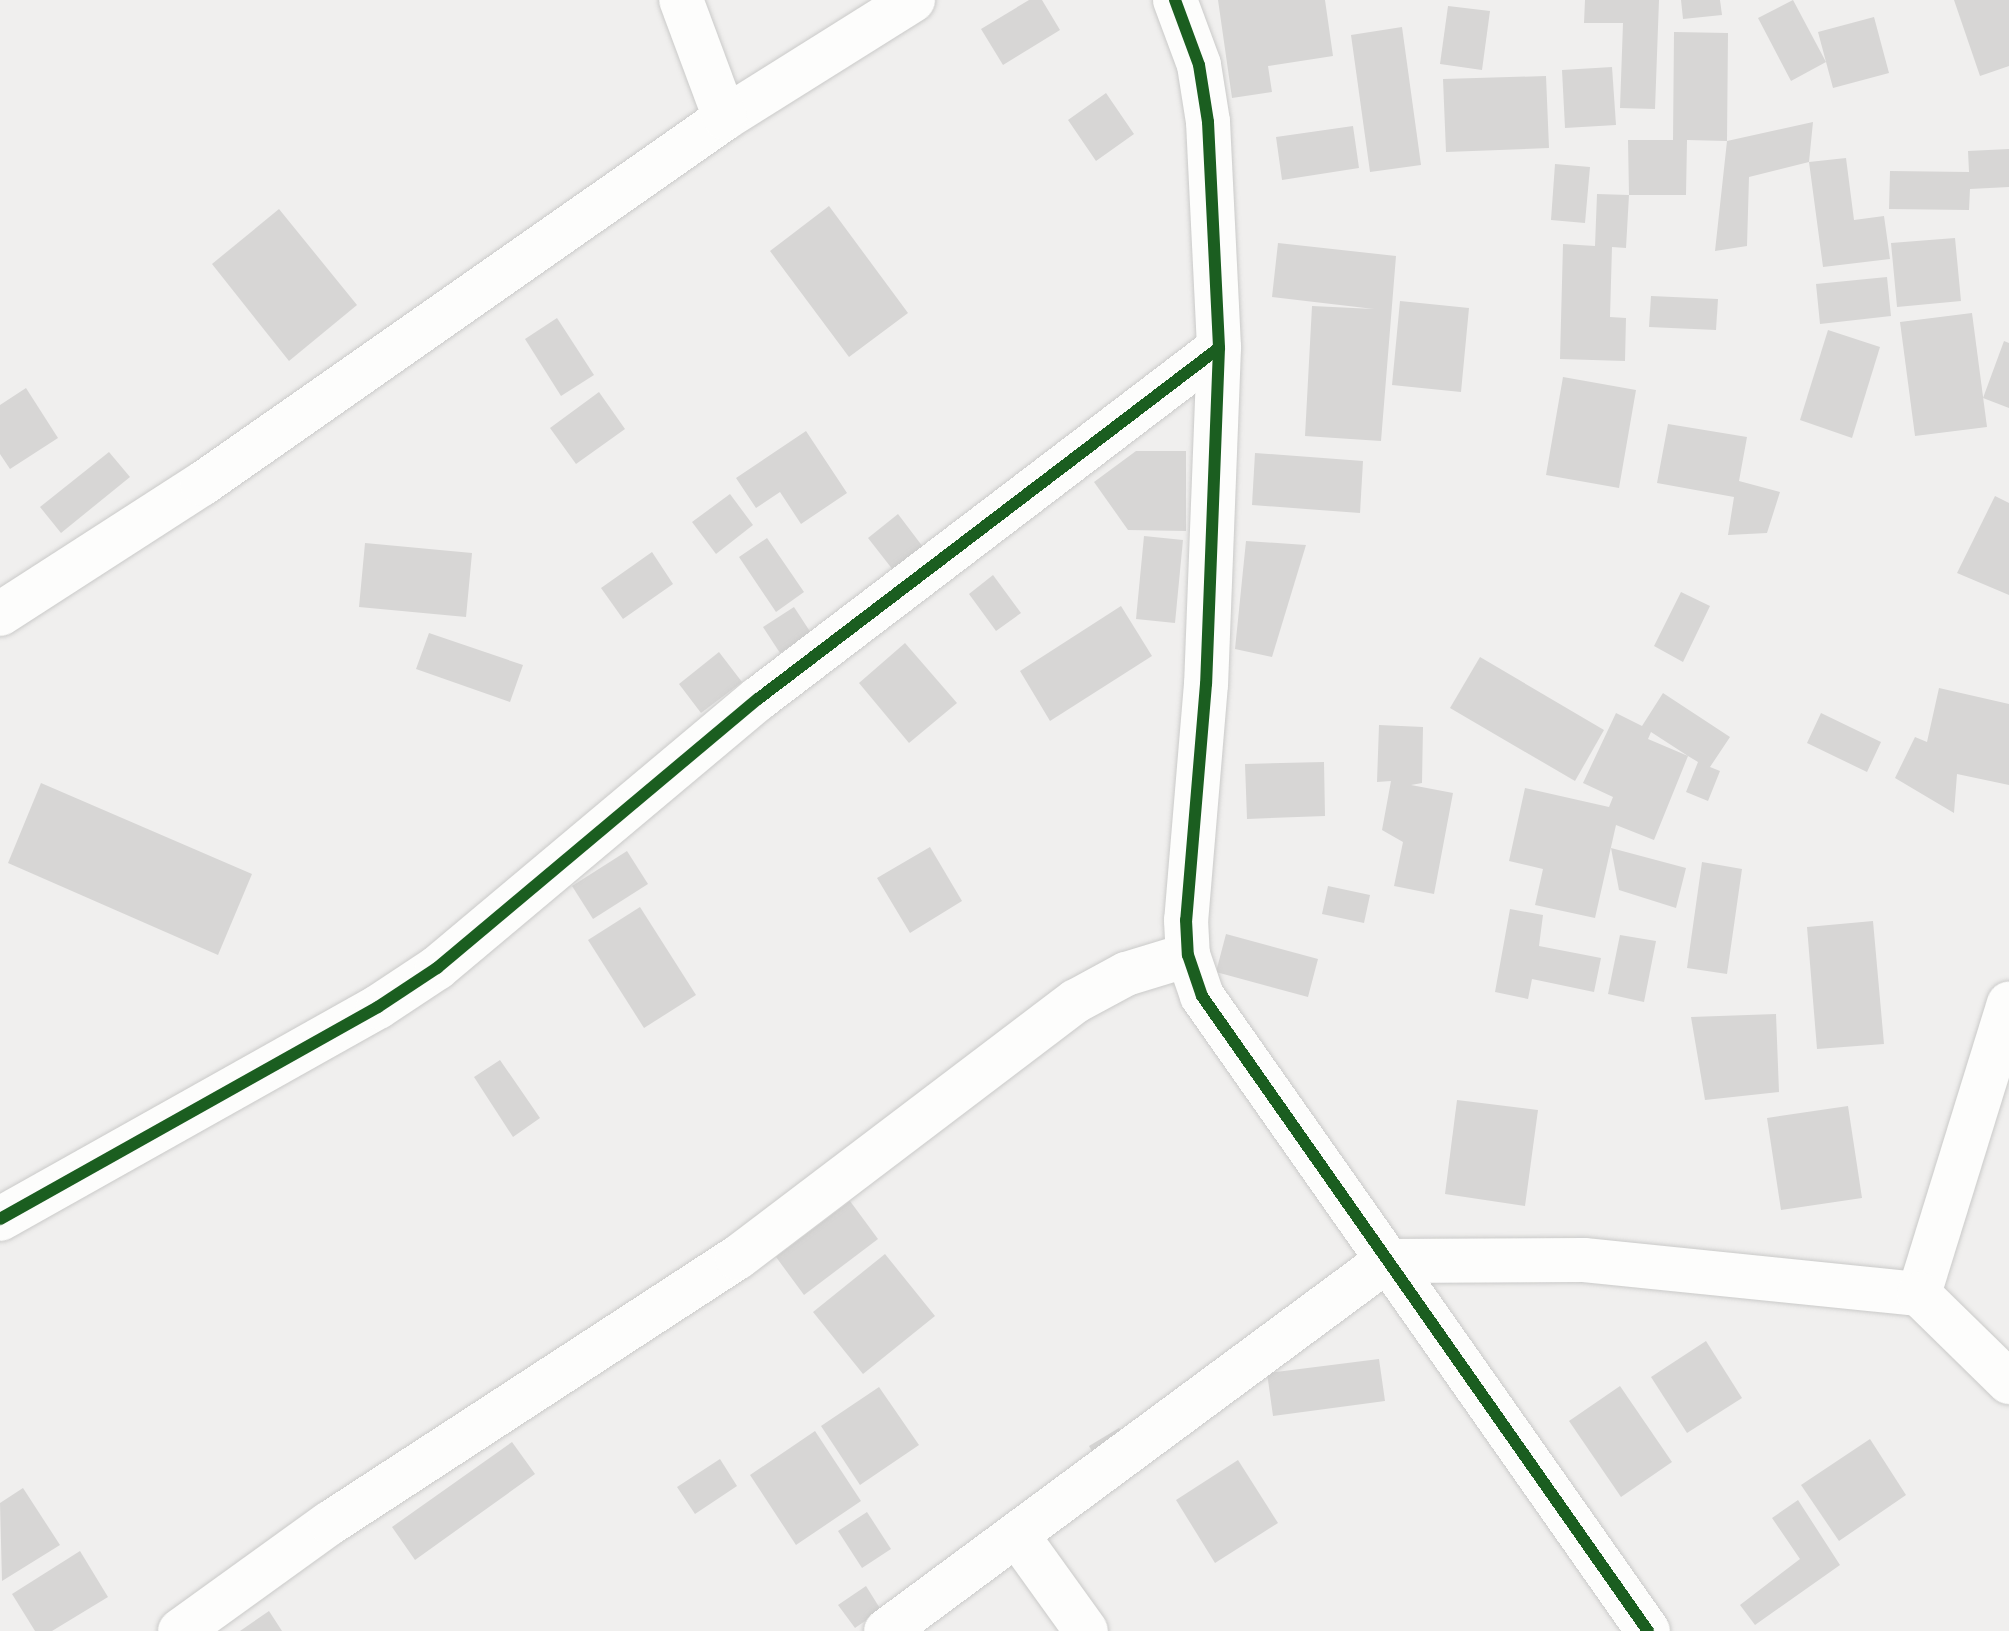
<!DOCTYPE html>
<style>
body{margin:0}
#map{position:relative;width:2009px;height:1631px;overflow:hidden;background:#f0efee;font-family:"Crimson Pro",serif}
div>[style]{position:absolute}
.building>*{inset:0;background:#d7d6d5}
.roads{filter:drop-shadow(0 0 2px #cacac9) drop-shadow(0 0 2px #cacac9)}
.minor>*{height:44px;margin:-22px;padding:0 22px;transform-origin:22px;border-radius:22px;background:#fdfdfc}
.tertiary>*{height:44px;margin:-22px;padding:0 22px;transform-origin:22px;border-radius:22px;background:#fdfdfc}
.cycleway>*{height:12px;margin:-6px;padding:0 6px;transform-origin:6px;border-radius:6px;background:#1b5e20}
span{translate:-50% -50%;white-space:nowrap;text-align:center;line-height:1.15;-webkit-text-stroke:6px #fff;paint-order:stroke}
</style>
<div id="map">
<div class="building">
<i style="clip-path:polygon(1029px 0,1042px 0,1060px 30px,1003px 65px,981px 29px)"></i>
<i style="clip-path:polygon(1218px 0,1325px 0,1333px 56px,1268px 66px,1272px 92px,1232px 98px)"></i>
<i style="clip-path:polygon(1585px 0,1659px 0,1655px 109px,1620px 108px,1623px 23px,1584px 23px)"></i>
<i style="clip-path:polygon(1681px 0,1720px 0,1722px 15px,1683px 19px)"></i>
<i style="clip-path:polygon(1793px 0,1826px 62px,1791px 81px,1758px 18px)"></i>
<i style="clip-path:polygon(1954px 0,2009px 0,2009px 66px,1980px 76px)"></i>
<i style="clip-path:polygon(1448px 6px,1490px 11px,1482px 70px,1440px 64px)"></i>
<i style="clip-path:polygon(1874px 17px,1889px 73px,1833px 88px,1818px 32px)"></i>
<i style="clip-path:polygon(1402px 27px,1421px 165px,1370px 172px,1351px 35px)"></i>
<i style="clip-path:polygon(1674px 32px,1728px 33px,1727px 141px,1687px 140px,1686px 195px,1629px 195px,1628px 140px,1673px 140px)"></i>
<i style="clip-path:polygon(1612px 67px,1616px 125px,1565px 128px,1562px 70px)"></i>
<i style="clip-path:polygon(1546px 76px,1549px 148px,1446px 152px,1443px 79px)"></i>
<i style="clip-path:polygon(1106px 93px,1134px 134px,1096px 161px,1068px 120px)"></i>
<i style="clip-path:polygon(1813px 122px,1809px 162px,1749px 177px,1747px 246px,1715px 251px,1727px 141px)"></i>
<i style="clip-path:polygon(1353px 126px,1359px 168px,1282px 180px,1276px 137px)"></i>
<i style="clip-path:polygon(2009px 149px,2009px 187px,1970px 189px,1969px 210px,1889px 209px,1890px 171px,1969px 172px,1968px 151px)"></i>
<i style="clip-path:polygon(1846px 158px,1854px 220px,1884px 216px,1890px 259px,1823px 267px,1809px 162px)"></i>
<i style="clip-path:polygon(1555px 164px,1590px 167px,1585px 223px,1551px 220px)"></i>
<i style="clip-path:polygon(1597px 194px,1629px 195px,1626px 248px,1612px 247px,1610px 317px,1626px 318px,1625px 361px,1560px 359px,1563px 244px,1595px 246px)"></i>
<i style="clip-path:polygon(829px 206px,908px 313px,849px 357px,770px 251px)"></i>
<i style="clip-path:polygon(279px 209px,357px 305px,289px 361px,212px 264px)"></i>
<i style="clip-path:polygon(1955px 238px,1961px 301px,1897px 307px,1891px 243px)"></i>
<i style="clip-path:polygon(1278px 243px,1396px 256px,1381px 441px,1305px 436px,1312px 306px,1374px 309px,1272px 297px)"></i>
<i style="clip-path:polygon(1887px 277px,1891px 316px,1820px 324px,1816px 284px)"></i>
<i style="clip-path:polygon(1651px 296px,1718px 299px,1716px 330px,1649px 327px)"></i>
<i style="clip-path:polygon(1400px 301px,1469px 308px,1461px 392px,1392px 385px)"></i>
<i style="clip-path:polygon(1972px 313px,1987px 427px,1915px 436px,1900px 322px)"></i>
<i style="clip-path:polygon(557px 318px,594px 375px,561px 396px,525px 339px)"></i>
<i style="clip-path:polygon(1828px 330px,1880px 347px,1852px 438px,1800px 420px)"></i>
<i style="clip-path:polygon(2004px 341px,2009px 343px,2009px 408px,1983px 398px)"></i>
<i style="clip-path:polygon(1563px 377px,1636px 390px,1619px 488px,1546px 475px)"></i>
<i style="clip-path:polygon(26px 388px,58px 438px,10px 469px,0 454px,0 405px)"></i>
<i style="clip-path:polygon(599px 392px,625px 429px,576px 464px,550px 428px)"></i>
<i style="clip-path:polygon(1668px 424px,1747px 437px,1739px 481px,1780px 492px,1767px 533px,1728px 535px,1734px 497px,1657px 483px)"></i>
<i style="clip-path:polygon(806px 431px,847px 493px,801px 524px,780px 492px,756px 508px,736px 478px)"></i>
<i style="clip-path:polygon(1136px 451px,1186px 451px,1186px 531px,1128px 530px,1094px 482px)"></i>
<i style="clip-path:polygon(109px 452px,130px 477px,61px 533px,40px 507px)"></i>
<i style="clip-path:polygon(1255px 453px,1363px 461px,1360px 513px,1252px 505px)"></i>
<i style="clip-path:polygon(730px 494px,753px 525px,716px 554px,692px 522px)"></i>
<i style="clip-path:polygon(1995px 496px,2009px 503px,2009px 595px,1957px 573px)"></i>
<i style="clip-path:polygon(898px 514px,923px 547px,893px 570px,868px 538px)"></i>
<i style="clip-path:polygon(1144px 536px,1183px 540px,1175px 623px,1136px 619px)"></i>
<i style="clip-path:polygon(767px 538px,804px 592px,776px 612px,739px 557px)"></i>
<i style="clip-path:polygon(1246px 541px,1306px 545px,1272px 657px,1235px 649px)"></i>
<i style="clip-path:polygon(365px 543px,472px 553px,466px 617px,359px 607px)"></i>
<i style="clip-path:polygon(652px 552px,673px 584px,623px 619px,601px 588px)"></i>
<i style="clip-path:polygon(993px 575px,1021px 613px,996px 631px,969px 594px)"></i>
<i style="clip-path:polygon(1681px 592px,1710px 606px,1683px 662px,1654px 646px)"></i>
<i style="clip-path:polygon(1121px 606px,1152px 656px,1050px 721px,1020px 671px)"></i>
<i style="clip-path:polygon(794px 607px,811px 633px,780px 653px,763px 627px)"></i>
<i style="clip-path:polygon(429px 633px,523px 665px,510px 702px,416px 669px)"></i>
<i style="clip-path:polygon(905px 643px,957px 703px,909px 743px,859px 683px)"></i>
<i style="clip-path:polygon(719px 652px,742px 682px,701px 713px,679px 684px)"></i>
<i style="clip-path:polygon(1480px 657px,1604px 730px,1575px 781px,1450px 708px)"></i>
<i style="clip-path:polygon(1939px 688px,2009px 704px,2009px 785px,1957px 774px,1954px 813px,1895px 778px,1915px 737px,1927px 742px)"></i>
<i style="clip-path:polygon(evenodd,1663px 693px,1730px 737px,1710px 767px,1720px 771px,1708px 801px,1686px 792px,1698px 762px,1688px 756px,1654px 840px,1616px 825px,1595px 918px,1535px 905px,1543px 869px,1509px 861px,1525px 788px,1609px 807px,1613px 797px,1583px 783px,1616px 713px,1642px 726px,1663px 693px,1651px 732px,1688px 756px,1648px 739px,1651px 732px)"></i>
<i style="clip-path:polygon(1821px 713px,1881px 742px,1867px 772px,1807px 743px)"></i>
<i style="clip-path:polygon(1379px 725px,1423px 727px,1422px 783px,1411px 785px,1453px 793px,1434px 894px,1394px 886px,1403px 842px,1382px 830px,1391px 781px,1377px 782px)"></i>
<i style="clip-path:polygon(1324px 762px,1325px 816px,1247px 819px,1245px 764px)"></i>
<i style="clip-path:polygon(41px 783px,252px 874px,218px 955px,8px 863px)"></i>
<i style="clip-path:polygon(930px 847px,962px 901px,910px 933px,877px 878px)"></i>
<i style="clip-path:polygon(1611px 848px,1686px 868px,1676px 908px,1619px 890px)"></i>
<i style="clip-path:polygon(627px 851px,648px 884px,593px 919px,572px 886px)"></i>
<i style="clip-path:polygon(1702px 862px,1742px 869px,1727px 974px,1687px 968px)"></i>
<i style="clip-path:polygon(1328px 886px,1370px 895px,1364px 923px,1322px 914px)"></i>
<i style="clip-path:polygon(640px 907px,696px 995px,644px 1028px,588px 940px)"></i>
<i style="clip-path:polygon(1510px 909px,1543px 915px,1539px 946px,1601px 958px,1594px 992px,1532px 979px,1528px 999px,1495px 992px)"></i>
<i style="clip-path:polygon(1873px 921px,1884px 1044px,1817px 1049px,1807px 927px)"></i>
<i style="clip-path:polygon(1226px 934px,1318px 959px,1308px 997px,1216px 972px)"></i>
<i style="clip-path:polygon(1620px 935px,1656px 941px,1644px 1002px,1608px 994px)"></i>
<i style="clip-path:polygon(1776px 1014px,1779px 1092px,1705px 1100px,1691px 1017px)"></i>
<i style="clip-path:polygon(500px 1060px,540px 1118px,513px 1137px,474px 1077px)"></i>
<i style="clip-path:polygon(1457px 1100px,1538px 1110px,1525px 1206px,1445px 1194px)"></i>
<i style="clip-path:polygon(1848px 1106px,1862px 1198px,1781px 1210px,1767px 1118px)"></i>
<i style="clip-path:polygon(850px 1201px,878px 1239px,804px 1295px,776px 1257px)"></i>
<i style="clip-path:polygon(885px 1254px,935px 1316px,863px 1374px,813px 1312px)"></i>
<i style="clip-path:polygon(1706px 1341px,1742px 1398px,1687px 1433px,1651px 1377px)"></i>
<i style="clip-path:polygon(1379px 1359px,1385px 1401px,1273px 1416px,1267px 1373px)"></i>
<i style="clip-path:polygon(1620px 1386px,1672px 1462px,1621px 1497px,1569px 1421px)"></i>
<i style="clip-path:polygon(879px 1387px,919px 1445px,860px 1485px,821px 1426px)"></i>
<i style="clip-path:polygon(1119px 1428px,1131px 1446px,1100px 1465px,1089px 1446px)"></i>
<i style="clip-path:polygon(815px 1431px,861px 1501px,796px 1545px,750px 1475px)"></i>
<i style="clip-path:polygon(1870px 1439px,1906px 1495px,1839px 1541px,1801px 1485px)"></i>
<i style="clip-path:polygon(512px 1442px,535px 1474px,415px 1560px,392px 1527px)"></i>
<i style="clip-path:polygon(720px 1459px,737px 1486px,695px 1514px,677px 1487px)"></i>
<i style="clip-path:polygon(1238px 1460px,1278px 1523px,1215px 1563px,1176px 1500px)"></i>
<i style="clip-path:polygon(23px 1488px,60px 1545px,2px 1581px,0 1503px)"></i>
<i style="clip-path:polygon(1798px 1500px,1840px 1565px,1755px 1625px,1740px 1605px,1800px 1559px,1772px 1518px)"></i>
<i style="clip-path:polygon(867px 1512px,891px 1549px,862px 1568px,838px 1531px)"></i>
<i style="clip-path:polygon(80px 1551px,108px 1597px,52px 1631px,35px 1631px,12px 1594px)"></i>
<i style="clip-path:polygon(866px 1586px,881px 1610px,855px 1628px,838px 1605px)"></i>
<i style="clip-path:polygon(269px 1611px,282px 1631px,240px 1631px)"></i>
</div>
<div class="roads">
<div class="minor">
<i style="left:1175px;top:0;width:69px;rotate:69.7deg"></i>
<i style="left:1199px;top:65px;width:58px;rotate:81deg"></i>
<i style="left:1208px;top:122px;width:226px;rotate:87.2deg"></i>
<i style="left:1219px;top:348px;width:336px;rotate:92.2deg"></i>
<i style="left:1206px;top:684px;width:237px;rotate:94.8deg"></i>
<i style="left:1186px;top:920px;width:35px;rotate:87deg"></i>
<i style="left:1188px;top:955px;width:43px;rotate:71.1deg"></i>
<i style="left:1202px;top:996px;width:776px;rotate:54.92deg"></i>
<i style="left:725px;top:118px;width:222px;rotate:-32.1deg"></i>
<i style="left:0;top:1219px;width:433px;rotate:-29.3deg"></i>
<i style="left:378px;top:1007px;width:71px;rotate:-33.5deg"></i>
<i style="left:437px;top:968px;width:419px;rotate:-40deg"></i>
<i style="left:758px;top:699px;width:579px;rotate:-37.29deg"></i>
<i style="left:1919px;top:1294px;width:304px;rotate:-72.8deg"></i>
<i style="left:1017px;top:1535px;width:118px;rotate:54.3deg"></i>
<i style="left:180px;top:1631px;width:185px;rotate:-35.8deg"></i>
<i style="left:330px;top:1523px;width:486px;rotate:-33.1deg"></i>
<i style="left:737px;top:1258px;width:425px;rotate:-37.2deg"></i>
<i style="left:1076px;top:1001px;width:57px;rotate:-28.4deg"></i>
<i style="left:1126px;top:974px;width:65px;rotate:-17deg"></i>
<i style="left:886px;top:1631px;width:622px;rotate:-36.5deg"></i>
<i style="left:1386px;top:1261px;width:198px;rotate:-0.3deg"></i>
<i style="left:1584px;top:1260px;width:337px;rotate:5.8deg"></i>
<i style="left:1919px;top:1294px;width:126px;rotate:44.4deg"></i>
</div>
<div class="tertiary">
<i style="left:0;top:614px;width:240px;rotate:-32.8deg"></i>
<i style="left:202px;top:484px;width:638px;rotate:-34.98deg"></i>
<i style="left:725px;top:118px;width:126px;rotate:-110.4deg"></i>
</div>
</div>
<div class="cycleway">
<i style="left:1175px;top:0;width:69px;rotate:69.7deg"></i>
<i style="left:1199px;top:65px;width:58px;rotate:81deg"></i>
<i style="left:1208px;top:122px;width:226px;rotate:87.2deg"></i>
<i style="left:1219px;top:348px;width:336px;rotate:92.2deg"></i>
<i style="left:1206px;top:684px;width:237px;rotate:94.8deg"></i>
<i style="left:1186px;top:920px;width:35px;rotate:87deg"></i>
<i style="left:1188px;top:955px;width:43px;rotate:71.1deg"></i>
<i style="left:1202px;top:996px;width:776px;rotate:54.92deg"></i>
<i style="left:0;top:1219px;width:433px;rotate:-29.3deg"></i>
<i style="left:378px;top:1007px;width:71px;rotate:-33.5deg"></i>
<i style="left:437px;top:968px;width:419px;rotate:-40deg"></i>
<i style="left:758px;top:699px;width:579px;rotate:-37.29deg"></i>
</div>
</div>
